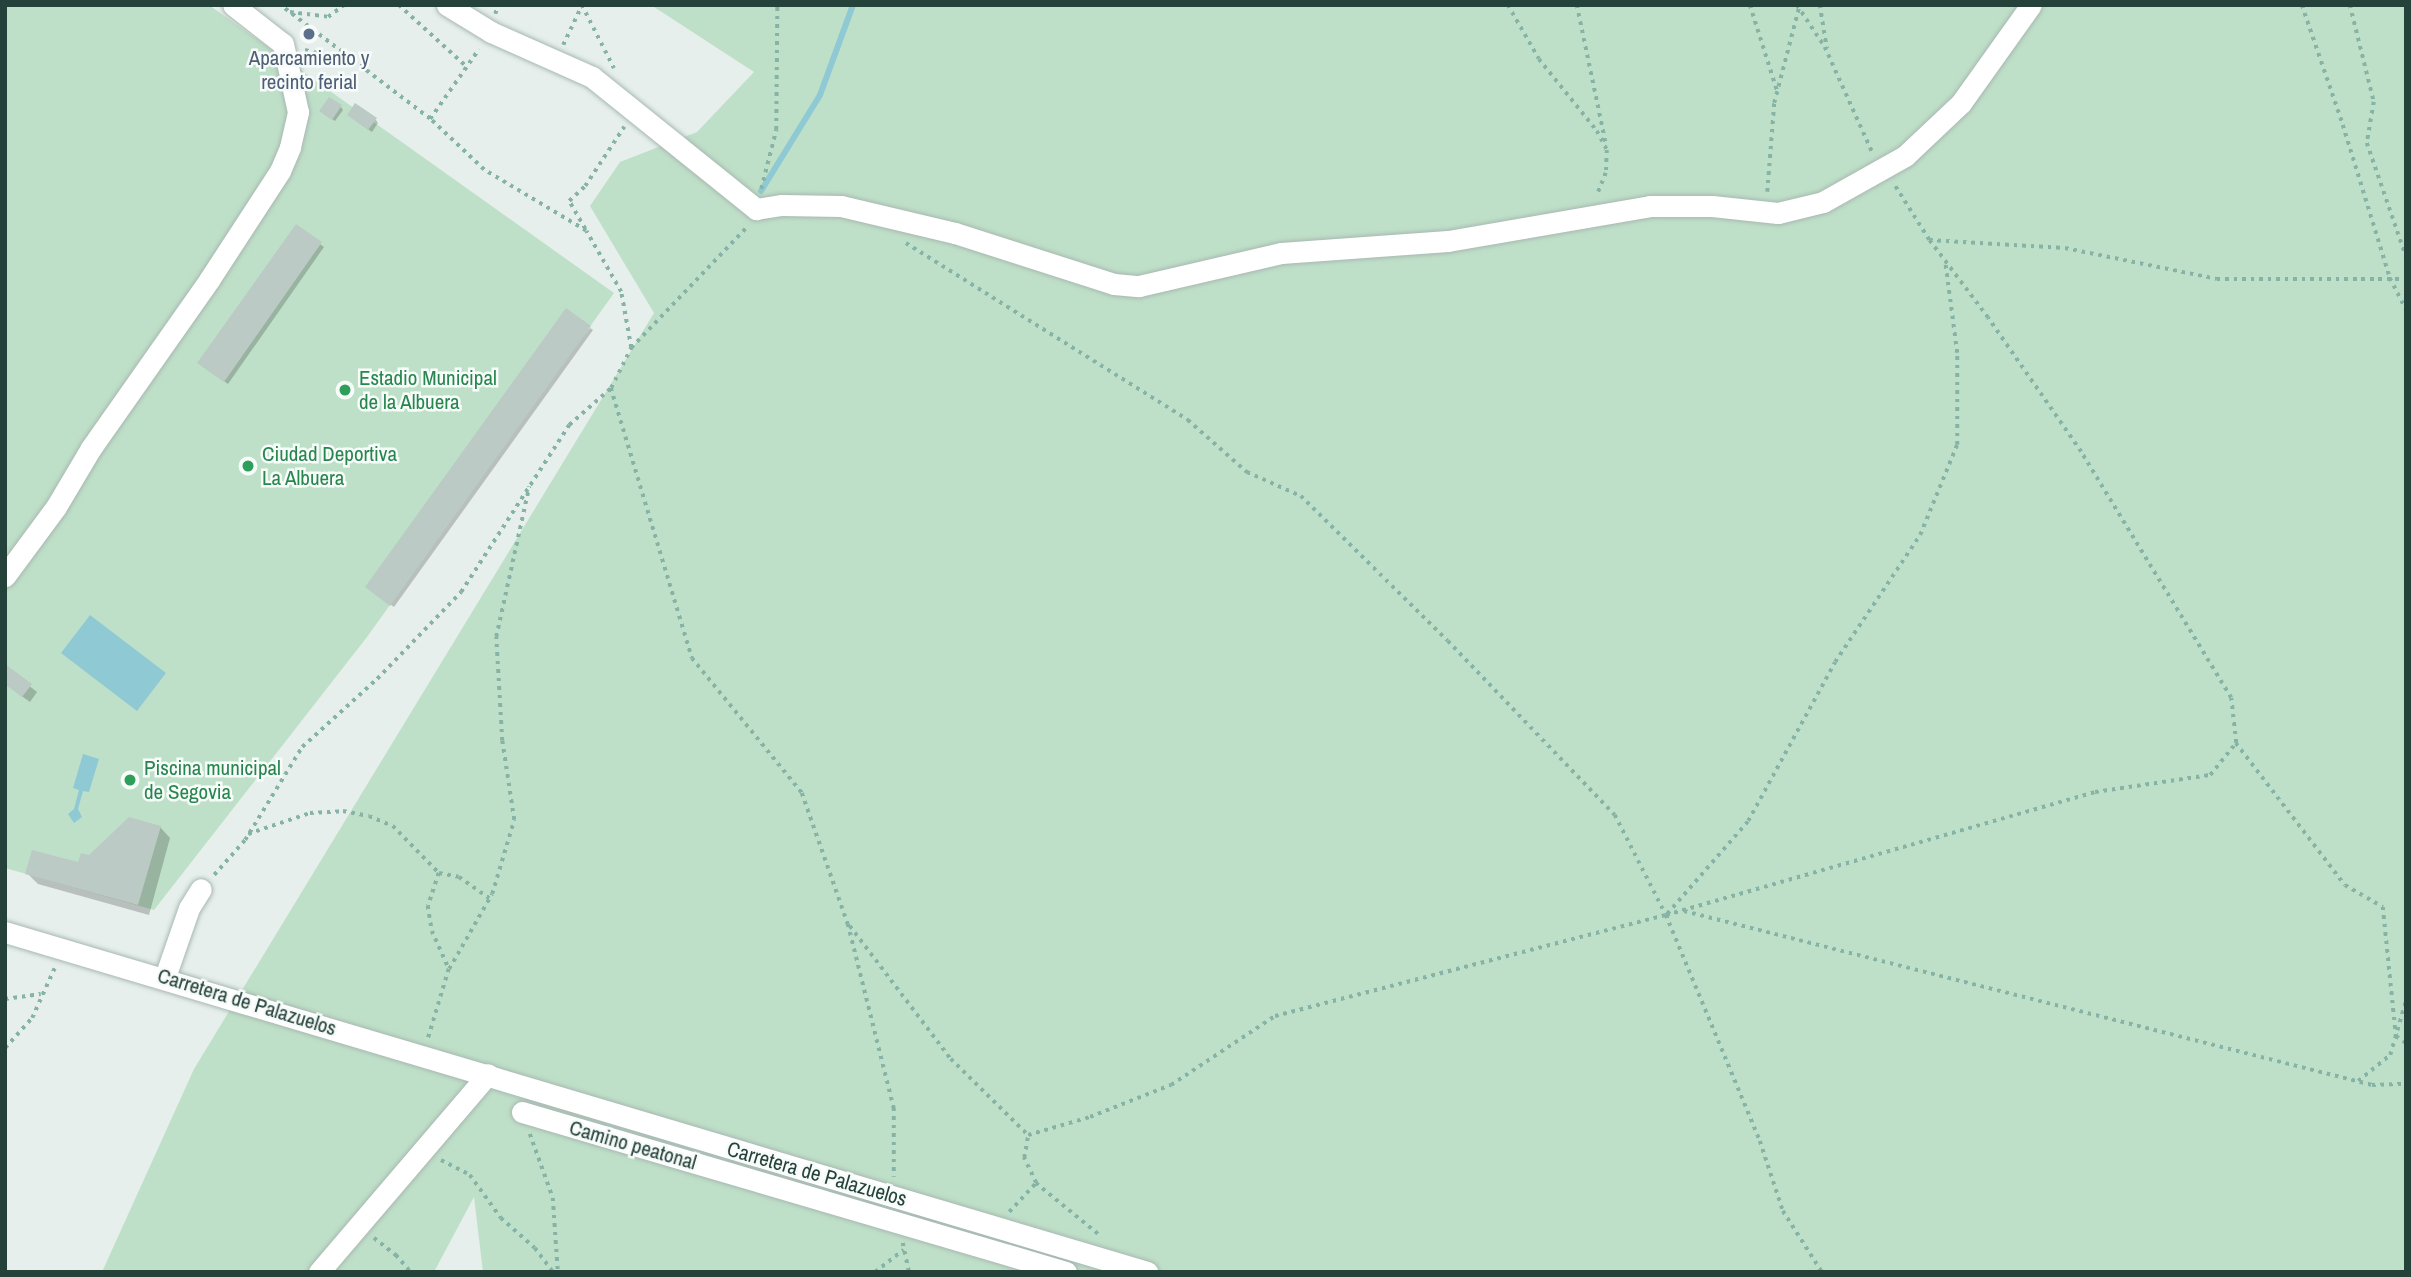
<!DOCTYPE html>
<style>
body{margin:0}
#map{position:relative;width:2411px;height:1277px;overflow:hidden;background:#e6efeb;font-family:"Archivo Narrow",sans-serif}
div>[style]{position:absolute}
.green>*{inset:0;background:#bfe0c8}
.water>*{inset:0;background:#8ec9d4}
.shadow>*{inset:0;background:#0003}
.stream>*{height:6px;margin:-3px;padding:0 3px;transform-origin:3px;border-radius:3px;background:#8ec9d4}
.building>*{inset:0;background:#bbcac4}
.path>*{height:3.5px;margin-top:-1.75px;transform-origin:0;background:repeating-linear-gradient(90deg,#86b3a5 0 3.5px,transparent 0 8.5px)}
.roads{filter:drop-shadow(0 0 2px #a8b8b2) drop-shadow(0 0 2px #a8b8b2)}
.minor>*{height:21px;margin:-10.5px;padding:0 10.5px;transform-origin:10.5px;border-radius:10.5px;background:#fff}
.dots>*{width:19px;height:19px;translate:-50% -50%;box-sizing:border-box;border:4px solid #f7fbf9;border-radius:50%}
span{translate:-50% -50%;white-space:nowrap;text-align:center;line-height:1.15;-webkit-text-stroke:5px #f7fbf9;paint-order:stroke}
.service-label{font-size:21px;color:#4e5e75}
.leisure-label{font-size:21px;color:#27864d}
.left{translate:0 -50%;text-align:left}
.street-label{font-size:21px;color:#24423a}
.frame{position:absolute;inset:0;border:7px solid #24423a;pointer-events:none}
</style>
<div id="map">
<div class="green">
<i style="clip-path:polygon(5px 5px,209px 5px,614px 293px,367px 637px,154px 910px,5px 868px)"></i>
<i style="clip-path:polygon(651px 5px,2406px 5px,2406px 1272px,483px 1272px,474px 1197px,434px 1272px,102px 1272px,194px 1069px,654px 313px,590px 206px,620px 162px,697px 132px,754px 72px)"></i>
</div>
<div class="water">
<i style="clip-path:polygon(90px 615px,166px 673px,137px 711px,61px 653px)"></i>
<i style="clip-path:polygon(83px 754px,99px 759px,89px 792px,83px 791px,78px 809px,82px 817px,74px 823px,68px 814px,74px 809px,79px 790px,73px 788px)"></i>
</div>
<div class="shadow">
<i style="clip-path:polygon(341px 107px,343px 110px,335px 121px,324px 114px)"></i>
<i style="clip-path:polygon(352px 118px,376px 120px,378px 123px,372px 132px)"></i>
<i style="clip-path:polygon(296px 226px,324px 247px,228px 384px,202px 366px)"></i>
<i style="clip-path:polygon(590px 328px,593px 330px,394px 607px,370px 590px)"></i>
<i style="clip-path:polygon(5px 667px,37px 692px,30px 702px,5px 684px)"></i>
<i style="clip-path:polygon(160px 827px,170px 838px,149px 915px,38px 884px,27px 873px,79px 864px)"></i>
</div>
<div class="stream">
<i style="left:761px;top:191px;width:113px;rotate:-58.4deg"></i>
<i style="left:820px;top:95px;width:96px;rotate:-69.9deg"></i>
</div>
<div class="building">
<i style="clip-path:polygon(329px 97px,342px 105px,332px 120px,319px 111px)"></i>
<i style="clip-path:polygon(355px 103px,377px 118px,368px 130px,347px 115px)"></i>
<i style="clip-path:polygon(296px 224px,322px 242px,224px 382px,197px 363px)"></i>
<i style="clip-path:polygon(566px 308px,591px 326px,390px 606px,365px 587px)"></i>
<i style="clip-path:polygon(5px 664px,32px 684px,22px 697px,5px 684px)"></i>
<i style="clip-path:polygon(129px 817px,161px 826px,138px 905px,25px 874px,32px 850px,78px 862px,81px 853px,89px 855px)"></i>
</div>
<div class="path">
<i style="left:399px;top:5px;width:91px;rotate:42.3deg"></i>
<i style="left:582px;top:5px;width:71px;rotate:63.1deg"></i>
<i style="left:1508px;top:5px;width:62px;rotate:60.1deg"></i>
<i style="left:1539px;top:59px;width:92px;rotate:51.1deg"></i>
<i style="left:1597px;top:131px;width:21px;rotate:62deg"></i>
<i style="left:1607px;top:150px;width:23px;rotate:92deg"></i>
<i style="left:1606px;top:173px;width:24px;rotate:112deg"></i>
<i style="left:1577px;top:5px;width:142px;rotate:78.2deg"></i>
<i style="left:1750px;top:5px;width:89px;rotate:72.4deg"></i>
<i style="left:1797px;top:5px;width:50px;rotate:56.3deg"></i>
<i style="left:1825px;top:47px;width:117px;rotate:65.8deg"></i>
<i style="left:1820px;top:5px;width:44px;rotate:80.8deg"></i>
<i style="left:2302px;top:5px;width:127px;rotate:71.1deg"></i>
<i style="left:2343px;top:125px;width:160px;rotate:72.9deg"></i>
<i style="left:2390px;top:278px;width:35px;rotate:63deg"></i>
<i style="left:2350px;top:5px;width:100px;rotate:76.1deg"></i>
<i style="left:2374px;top:102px;width:42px;rotate:99.7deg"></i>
<i style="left:2367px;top:143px;width:120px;rotate:71deg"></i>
<i style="left:290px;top:12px;width:38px;rotate:7deg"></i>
<i style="left:328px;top:17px;width:20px;rotate:-37deg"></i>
<i style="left:495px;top:14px;width:9px;rotate:-72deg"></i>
<i style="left:563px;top:45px;width:44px;rotate:-64.6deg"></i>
<i style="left:305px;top:50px;width:45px;rotate:14deg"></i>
<i style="left:430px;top:119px;width:85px;rotate:-55deg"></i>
<i style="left:761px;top:189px;width:61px;rotate:-75.7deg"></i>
<i style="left:776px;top:130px;width:125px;rotate:-89.5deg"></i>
<i style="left:1767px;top:192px;width:89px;rotate:-85.5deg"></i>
<i style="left:1774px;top:103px;width:99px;rotate:-75.4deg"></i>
<i style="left:585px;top:229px;width:32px;rotate:-120deg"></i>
<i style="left:569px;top:201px;width:22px;rotate:-43deg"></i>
<i style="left:585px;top:186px;width:71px;rotate:-56.5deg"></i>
<i style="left:1929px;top:240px;width:136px;rotate:3.4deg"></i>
<i style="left:2065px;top:248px;width:155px;rotate:11.5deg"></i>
<i style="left:2217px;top:279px;width:189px"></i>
<i style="left:906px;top:243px;width:333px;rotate:32.1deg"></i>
<i style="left:1188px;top:420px;width:79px;rotate:41.4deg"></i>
<i style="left:1247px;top:472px;width:59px;rotate:24deg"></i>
<i style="left:1301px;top:496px;width:206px;rotate:44.6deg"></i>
<i style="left:1448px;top:641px;width:241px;rotate:46.2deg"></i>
<i style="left:1615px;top:815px;width:112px;rotate:63deg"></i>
<i style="left:1666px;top:915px;width:245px;rotate:67.4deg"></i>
<i style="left:1760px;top:1141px;width:74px;rotate:71.8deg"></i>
<i style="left:1783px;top:1211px;width:72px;rotate:57.4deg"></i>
<i style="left:631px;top:348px;width:169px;rotate:-46.2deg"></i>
<i style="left:611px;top:388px;width:282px;rotate:73.3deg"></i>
<i style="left:692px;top:658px;width:174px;rotate:50.8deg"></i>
<i style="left:802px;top:793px;width:139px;rotate:70.7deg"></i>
<i style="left:848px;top:924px;width:190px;rotate:76deg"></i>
<i style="left:894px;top:1108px;width:69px;rotate:90deg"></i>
<i style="left:2236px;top:743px;width:179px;rotate:52.5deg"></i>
<i style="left:2345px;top:885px;width:44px;rotate:30.1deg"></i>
<i style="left:2383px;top:907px;width:130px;rotate:84.2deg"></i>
<i style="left:2396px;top:1036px;width:12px;rotate:35deg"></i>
<i style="left:248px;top:834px;width:65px;rotate:-18.7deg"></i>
<i style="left:310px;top:813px;width:33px;rotate:-3deg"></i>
<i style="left:343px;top:811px;width:26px;rotate:11deg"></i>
<i style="left:369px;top:816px;width:26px;rotate:23deg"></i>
<i style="left:393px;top:826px;width:66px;rotate:45.6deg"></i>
<i style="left:439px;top:873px;width:35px;rotate:108deg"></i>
<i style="left:428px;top:906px;width:25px;rotate:81deg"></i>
<i style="left:432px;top:931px;width:42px;rotate:65.9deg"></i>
<i style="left:449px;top:969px;width:73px;rotate:106.7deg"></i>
<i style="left:439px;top:873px;width:20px;rotate:11deg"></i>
<i style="left:459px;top:877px;width:37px;rotate:35deg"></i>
<i style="left:214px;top:875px;width:47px;rotate:-48.5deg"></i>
<i style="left:245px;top:840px;width:109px;rotate:-58.5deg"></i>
<i style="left:302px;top:747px;width:101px;rotate:-42.2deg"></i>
<i style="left:377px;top:679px;width:121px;rotate:-46deg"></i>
<i style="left:461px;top:592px;width:199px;rotate:-57.1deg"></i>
<i style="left:569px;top:425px;width:56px;rotate:-41.4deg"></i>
<i style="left:611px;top:388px;width:45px;rotate:-63.4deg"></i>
<i style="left:631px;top:348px;width:57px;rotate:-100.1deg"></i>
<i style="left:621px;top:292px;width:70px;rotate:-119.8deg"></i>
<i style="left:586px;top:231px;width:119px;rotate:-149.1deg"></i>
<i style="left:484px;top:170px;width:74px;rotate:-136.6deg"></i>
<i style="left:430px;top:119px;width:188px;rotate:-142.8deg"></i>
<i style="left:1684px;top:911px;width:710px;rotate:14.19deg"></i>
<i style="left:2372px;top:1085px;width:34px;rotate:-2deg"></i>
<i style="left:1667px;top:914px;width:123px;rotate:-48.9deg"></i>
<i style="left:1748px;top:821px;width:181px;rotate:-61.3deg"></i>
<i style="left:1835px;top:662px;width:153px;rotate:-56.2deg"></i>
<i style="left:1920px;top:535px;width:97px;rotate:-67.7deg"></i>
<i style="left:1957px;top:445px;width:92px;rotate:-90deg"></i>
<i style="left:1957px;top:353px;width:92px;rotate:-97.5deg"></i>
<i style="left:850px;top:926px;width:167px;rotate:52.8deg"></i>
<i style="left:951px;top:1059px;width:108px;rotate:44.6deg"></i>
<i style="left:449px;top:969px;width:86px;rotate:-60.2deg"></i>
<i style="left:492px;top:894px;width:77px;rotate:-73.4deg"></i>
<i style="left:514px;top:820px;width:80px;rotate:-98.6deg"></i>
<i style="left:502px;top:741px;width:104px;rotate:-93.3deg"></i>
<i style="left:496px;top:637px;width:154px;rotate:-77.6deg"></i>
<i style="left:5px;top:999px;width:36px;rotate:-8deg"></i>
<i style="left:5px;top:1048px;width:40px;rotate:-48deg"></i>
<i style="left:32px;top:1018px;width:56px;rotate:-65.7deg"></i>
<i style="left:2358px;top:1081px;width:41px;rotate:-39.1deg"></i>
<i style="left:2390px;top:1055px;width:57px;rotate:-73.8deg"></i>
<i style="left:530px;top:1134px;width:68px;rotate:70.2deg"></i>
<i style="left:553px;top:1198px;width:74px;rotate:86.1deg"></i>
<i style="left:441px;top:1160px;width:33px;rotate:27deg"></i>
<i style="left:470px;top:1175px;width:53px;rotate:54.2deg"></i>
<i style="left:501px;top:1218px;width:45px;rotate:41.4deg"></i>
<i style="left:535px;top:1248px;width:30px;rotate:53deg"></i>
<i style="left:1036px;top:1183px;width:85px;rotate:39.3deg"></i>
<i style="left:1009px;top:1212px;width:40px;rotate:-47deg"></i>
<i style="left:1036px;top:1183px;width:28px;rotate:-116deg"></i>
<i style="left:1024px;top:1158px;width:23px;rotate:-80deg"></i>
<i style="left:1028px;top:1135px;width:65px;rotate:-16.2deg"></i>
<i style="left:1090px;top:1117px;width:87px;rotate:-21.6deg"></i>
<i style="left:1171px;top:1085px;width:125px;rotate:-33.6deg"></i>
<i style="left:1275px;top:1016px;width:404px;rotate:-14.5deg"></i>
<i style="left:1666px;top:915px;width:446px;rotate:-16deg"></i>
<i style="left:2095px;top:792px;width:116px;rotate:-8.4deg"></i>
<i style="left:2210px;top:775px;width:41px;rotate:-50.9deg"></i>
<i style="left:2236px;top:743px;width:45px;rotate:-96.3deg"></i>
<i style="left:2231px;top:698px;width:288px;rotate:-121.4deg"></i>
<i style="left:2081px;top:452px;width:163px;rotate:-124.8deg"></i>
<i style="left:1988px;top:318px;width:98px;rotate:-127.1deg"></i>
<i style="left:1929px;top:240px;width:67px;rotate:-122.3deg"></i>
<i style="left:374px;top:1238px;width:28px;rotate:38deg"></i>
<i style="left:396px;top:1255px;width:23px;rotate:49deg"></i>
<i style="left:903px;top:1243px;width:30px;rotate:78deg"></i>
<i style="left:875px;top:1272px;width:36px;rotate:-38deg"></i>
</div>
<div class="roads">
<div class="minor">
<i style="left:447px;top:5px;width:52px;rotate:31.5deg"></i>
<i style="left:491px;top:32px;width:111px;rotate:24deg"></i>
<i style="left:592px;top:77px;width:211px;rotate:38.8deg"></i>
<i style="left:756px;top:209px;width:26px;rotate:-9deg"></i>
<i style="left:782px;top:205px;width:59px;rotate:1deg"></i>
<i style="left:841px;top:206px;width:117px;rotate:13.3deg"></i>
<i style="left:955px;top:233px;width:167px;rotate:17.8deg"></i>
<i style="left:1114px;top:284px;width:25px;rotate:5deg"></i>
<i style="left:1139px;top:286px;width:146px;rotate:-13.1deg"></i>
<i style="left:1281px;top:253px;width:167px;rotate:-4.1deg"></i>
<i style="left:1448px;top:241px;width:205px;rotate:-9.8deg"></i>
<i style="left:1650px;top:206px;width:62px"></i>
<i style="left:1712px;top:206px;width:66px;rotate:6.1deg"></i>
<i style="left:1778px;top:213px;width:46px;rotate:-13.7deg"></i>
<i style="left:1823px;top:202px;width:94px;rotate:-29.3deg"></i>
<i style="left:1905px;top:156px;width:77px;rotate:-43.4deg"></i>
<i style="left:1961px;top:103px;width:120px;rotate:-54.5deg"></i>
<i style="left:5px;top:576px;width:86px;rotate:-53.5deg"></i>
<i style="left:56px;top:507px;width:69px;rotate:-59.3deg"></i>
<i style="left:91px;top:448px;width:205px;rotate:-54.9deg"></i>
<i style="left:209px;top:280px;width:130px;rotate:-56.9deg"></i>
<i style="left:280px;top:171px;width:26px;rotate:-67deg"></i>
<i style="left:290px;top:147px;width:36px;rotate:-77deg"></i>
<i style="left:298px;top:112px;width:70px;rotate:-102.4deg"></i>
<i style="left:283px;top:44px;width:63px;rotate:-142deg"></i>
<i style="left:5px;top:932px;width:1192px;rotate:16.58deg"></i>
<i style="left:165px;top:977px;width:73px;rotate:-70.8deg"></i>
<i style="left:189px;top:908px;width:22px;rotate:-58deg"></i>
<i style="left:522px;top:1112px;width:567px;rotate:16.39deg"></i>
<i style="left:319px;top:1272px;width:260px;rotate:-49.5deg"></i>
</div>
</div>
<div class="dots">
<i style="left:309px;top:34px;background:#5c6f8a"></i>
<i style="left:345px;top:390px;background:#2e9e5b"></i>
<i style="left:248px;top:466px;background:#2e9e5b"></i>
<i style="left:130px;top:780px;background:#2e9e5b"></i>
</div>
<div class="service-label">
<span style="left:309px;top:70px">Aparcamiento y<br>recinto ferial</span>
</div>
<div class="leisure-label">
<span class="left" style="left:359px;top:390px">Estadio Municipal<br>de la Albuera</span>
<span class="left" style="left:262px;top:466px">Ciudad Deportiva<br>La Albuera</span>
<span class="left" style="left:144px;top:780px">Piscina municipal<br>de Segovia</span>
</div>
<div class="street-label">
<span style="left:247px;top:1002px;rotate:17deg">Carretera de Palazuelos</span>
<span style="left:633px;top:1145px;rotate:16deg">Camino peatonal</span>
<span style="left:817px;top:1174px;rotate:16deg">Carretera de Palazuelos</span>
</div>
<div class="frame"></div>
</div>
